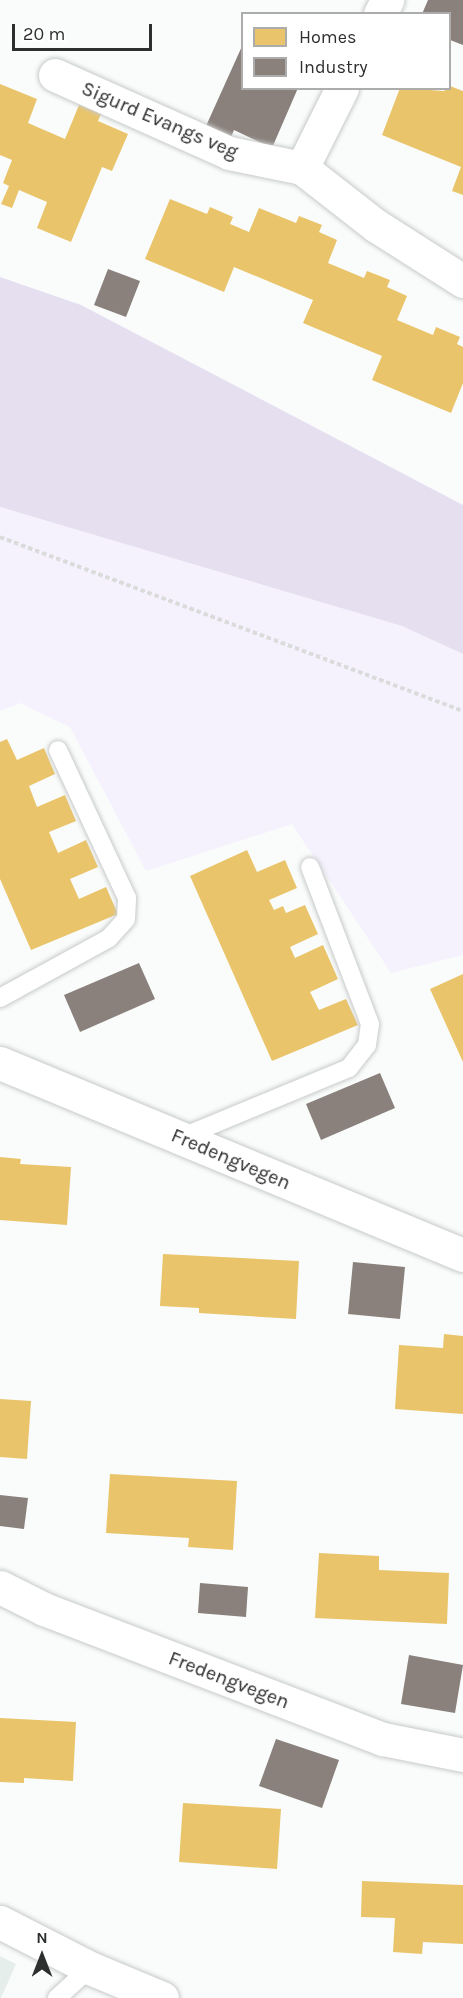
<!DOCTYPE html>
<style>
body{margin:0}
#map{position:relative;width:463px;height:1998px;overflow:hidden;background:#f9fcfb;font-family:Karla,sans-serif}
div>[style]{position:absolute}
.built>*{inset:0;background:#e6eeec}
.green>*{inset:0;background:#f5f1fd}
.forest>*{inset:0;background:#e5dff0}
.homes>*{inset:0;background:#e9c46a}
.industry>*{inset:0;background:#8a817c}
.path>*{height:4px;margin-top:-2px;transform-origin:0;background:repeating-linear-gradient(90deg,#dadcdc 0 4.5px,transparent 0 7.5px)}
.roads{filter:drop-shadow(0 0 2px #c8caca) drop-shadow(0 0 2px #c8caca)}
.lane>*{height:18px;margin:-9px;padding:0 9px;transform-origin:9px;border-radius:9px;background:#fefffe}
.street>*{height:33px;margin:-16.5px;padding:0 16.5px;transform-origin:16.5px;border-radius:16.5px;background:#fefffe}
.secondary>*{height:33px;margin:-16.5px;padding:0 16.5px;transform-origin:16.5px;border-radius:16.5px;background:#fefffe}
span{translate:-50% -50%;white-space:nowrap;text-align:center;line-height:1.15;-webkit-text-stroke:6px #fff;paint-order:stroke}
.street-label{font-size:20px;color:#2d2f2e}
.legend{position:absolute;left:241px;top:12px;width:210px;height:78px;box-sizing:border-box;background:#fff;border:2px solid #abacab;margin:0;padding:8px 10px;list-style:none;font-size:18px;color:#2d2f2e}
.legend li{display:flex;align-items:center;gap:12px;height:30px}
.legend b{width:30px;border:2px solid #abacab}
.north{position:absolute;left:12px;top:1926px;width:60px;height:60px;-webkit-text-stroke:4px #fff;paint-order:stroke;rotate:0deg;font-size:16px;font-weight:700;line-height:24px;text-align:center;color:#2d2f2e}
.north::after{content:'';display:block;margin:auto;width:21px;height:27px;background:#2d2f2e;clip-path:polygon(50% 0,100% 100%,50% 72%,0 100%)}
.scale{position:absolute;left:12px;top:24px;width:140px;height:27px;box-sizing:border-box;border:3px solid #2d2f2e;border-top:0;padding-left:8px;font-size:18px;line-height:21px;white-space:nowrap;color:#2d2f2e;-webkit-text-stroke:4px #fff;paint-order:stroke}
</style>
<div id="map">
<div class="built">
<i style="clip-path:polygon(0 1956px,16px 1964px,1px 1998px,0 1998px)"></i>
</div>
<div class="green">
<i style="clip-path:polygon(0 507px,402px 626px,463px 654px,463px 955px,391px 973px,292px 824px,146px 871px,70px 727px,20px 703px,0 711px)"></i>
</div>
<div class="forest">
<i style="clip-path:polygon(0 277px,81px 305px,463px 505px,463px 654px,402px 626px,0 507px)"></i>
</div>
<div class="homes">
<i style="clip-path:polygon(0 84px,37px 99px,28px 123px,65px 139px,79px 105px,101px 114px,98px 121px,128px 134px,112px 171px,102px 167px,71px 242px,37px 228px,47px 202px,19px 190px,12px 208px,1px 204px,9px 186px,3px 183px,12px 160px,0 155px)"></i>
<i style="clip-path:polygon(450px 86px,463px 91px,463px 195px,452px 191px,461px 167px,382px 135px,400px 88px,444px 91px)"></i>
<i style="clip-path:polygon(170px 199px,207px 214px,210px 207px,233px 217px,230px 224px,249px 232px,259px 208px,296px 223px,299px 216px,322px 225px,319px 232px,337px 240px,328px 263px,364px 278px,367px 271px,390px 280px,387px 287px,407px 296px,397px 320px,433px 335px,436px 327px,460px 337px,457px 344px,463px 347px,463px 383px,451px 413px,372px 380px,382px 356px,303px 323px,313px 300px,234px 267px,224px 292px,145px 259px)"></i>
<i style="clip-path:polygon(7px 739px,17px 760px,44px 748px,55px 774px,29px 786px,37px 807px,65px 795px,76px 821px,49px 832px,58px 853px,86px 840px,98px 867px,70px 879px,79px 899px,106px 887px,118px 914px,31px 950px,0 879px,0 742px)"></i>
<i style="clip-path:polygon(247px 850px,257px 872px,285px 860px,297px 888px,269px 900px,274px 910px,283px 906px,286px 913px,305px 905px,318px 934px,290px 947px,295px 958px,323px 945px,338px 979px,310px 992px,319px 1010px,346px 999px,358px 1025px,272px 1061px,190px 876px)"></i>
<i style="clip-path:polygon(463px 974px,463px 1062px,430px 989px)"></i>
<i style="clip-path:polygon(0 1157px,21px 1159px,20px 1164px,71px 1167px,67px 1225px,0 1220px)"></i>
<i style="clip-path:polygon(163px 1254px,299px 1261px,296px 1319px,199px 1313px,199px 1308px,160px 1306px)"></i>
<i style="clip-path:polygon(444px 1334px,463px 1336px,463px 1414px,395px 1409px,399px 1345px,443px 1348px)"></i>
<i style="clip-path:polygon(0 1399px,31px 1401px,27px 1459px,0 1457px)"></i>
<i style="clip-path:polygon(110px 1474px,237px 1481px,233px 1550px,188px 1547px,189px 1538px,106px 1533px)"></i>
<i style="clip-path:polygon(319px 1553px,379px 1556px,379px 1570px,449px 1573px,447px 1624px,315px 1618px)"></i>
<i style="clip-path:polygon(0 1718px,76px 1722px,73px 1781px,24px 1778px,24px 1783px,0 1782px)"></i>
<i style="clip-path:polygon(183px 1803px,281px 1809px,277px 1869px,179px 1862px)"></i>
<i style="clip-path:polygon(362px 1881px,463px 1885px,463px 1944px,423px 1942px,422px 1954px,393px 1952px,395px 1918px,361px 1917px)"></i>
</div>
<div class="industry">
<i style="clip-path:polygon(428px 0,463px 0,463px 45px,450px 40px,450px 14px,422px 14px)"></i>
<i style="clip-path:polygon(243px 44px,243px 88px,298px 88px,272px 148px,234px 130px,231px 137px,206px 126px)"></i>
<i style="clip-path:polygon(108px 269px,140px 281px,126px 317px,94px 305px)"></i>
<i style="clip-path:polygon(139px 963px,155px 999px,80px 1032px,64px 995px)"></i>
<i style="clip-path:polygon(380px 1073px,395px 1108px,321px 1140px,306px 1104px)"></i>
<i style="clip-path:polygon(353px 1262px,405px 1267px,400px 1319px,348px 1314px)"></i>
<i style="clip-path:polygon(0 1495px,28px 1498px,24px 1529px,0 1526px)"></i>
<i style="clip-path:polygon(200px 1583px,248px 1587px,246px 1617px,198px 1613px)"></i>
<i style="clip-path:polygon(409px 1655px,463px 1665px,455px 1713px,401px 1704px)"></i>
<i style="clip-path:polygon(276px 1739px,339px 1760px,322px 1808px,259px 1786px)"></i>
</div>
<div class="path">
<i style="left:0;top:537px;width:495px;rotate:20.6deg"></i>
</div>
<div class="roads">
<div class="lane">
<i style="left:0;top:998px;width:124px;rotate:-28.8deg"></i>
<i style="left:109px;top:938px;width:25px;rotate:-48deg"></i>
<i style="left:126px;top:919px;width:21px;rotate:-87deg"></i>
<i style="left:127px;top:898px;width:163px;rotate:-115deg"></i>
<i style="left:180px;top:1138px;width:183px;rotate:-22.5deg"></i>
<i style="left:349px;top:1068px;width:29px;rotate:-52deg"></i>
<i style="left:367px;top:1045px;width:21px;rotate:-82deg"></i>
<i style="left:370px;top:1024px;width:168px;rotate:-110.9deg"></i>
<i style="left:57px;top:1998px;width:45px;rotate:-42.3deg"></i>
</div>
<div class="street">
<i style="left:380px;top:14px;width:16px;rotate:-63deg"></i>
<i style="left:55px;top:75px;width:191px;rotate:24.1deg"></i>
<i style="left:229px;top:153px;width:75px;rotate:11.6deg"></i>
<i style="left:342px;top:88px;width:89px;rotate:116.6deg"></i>
<i style="left:302px;top:168px;width:93px;rotate:38deg"></i>
<i style="left:375px;top:225px;width:104px;rotate:32.5deg"></i>
<i style="left:0;top:1063px;width:501px;rotate:22.52deg"></i>
<i style="left:0;top:1587px;width:49px;rotate:26.6deg"></i>
<i style="left:44px;top:1609px;width:363px;rotate:21deg"></i>
<i style="left:383px;top:1739px;width:82px;rotate:11.3deg"></i>
</div>
<div class="secondary">
<i style="left:0;top:1922px;width:101px;rotate:27.1deg"></i>
<i style="left:90px;top:1968px;width:78px;rotate:22.6deg"></i>
</div>
</div>
<div class="street-label">
<span style="left:160px;top:120px;rotate:23deg">Sigurd Evangs veg</span>
<span style="left:231px;top:1159px;rotate:23deg">Fredengvegen</span>
<span style="left:229px;top:1680px;rotate:21deg">Fredengvegen</span>
</div>
<ul class="legend">
<li><b style="height:16px;background:#e9c46a"></b>Homes</li>
<li><b style="height:16px;background:#8a817c"></b>Industry</li>
</ul>
<div class="north">N</div>
<div class="scale">20 m</div>
</div>
